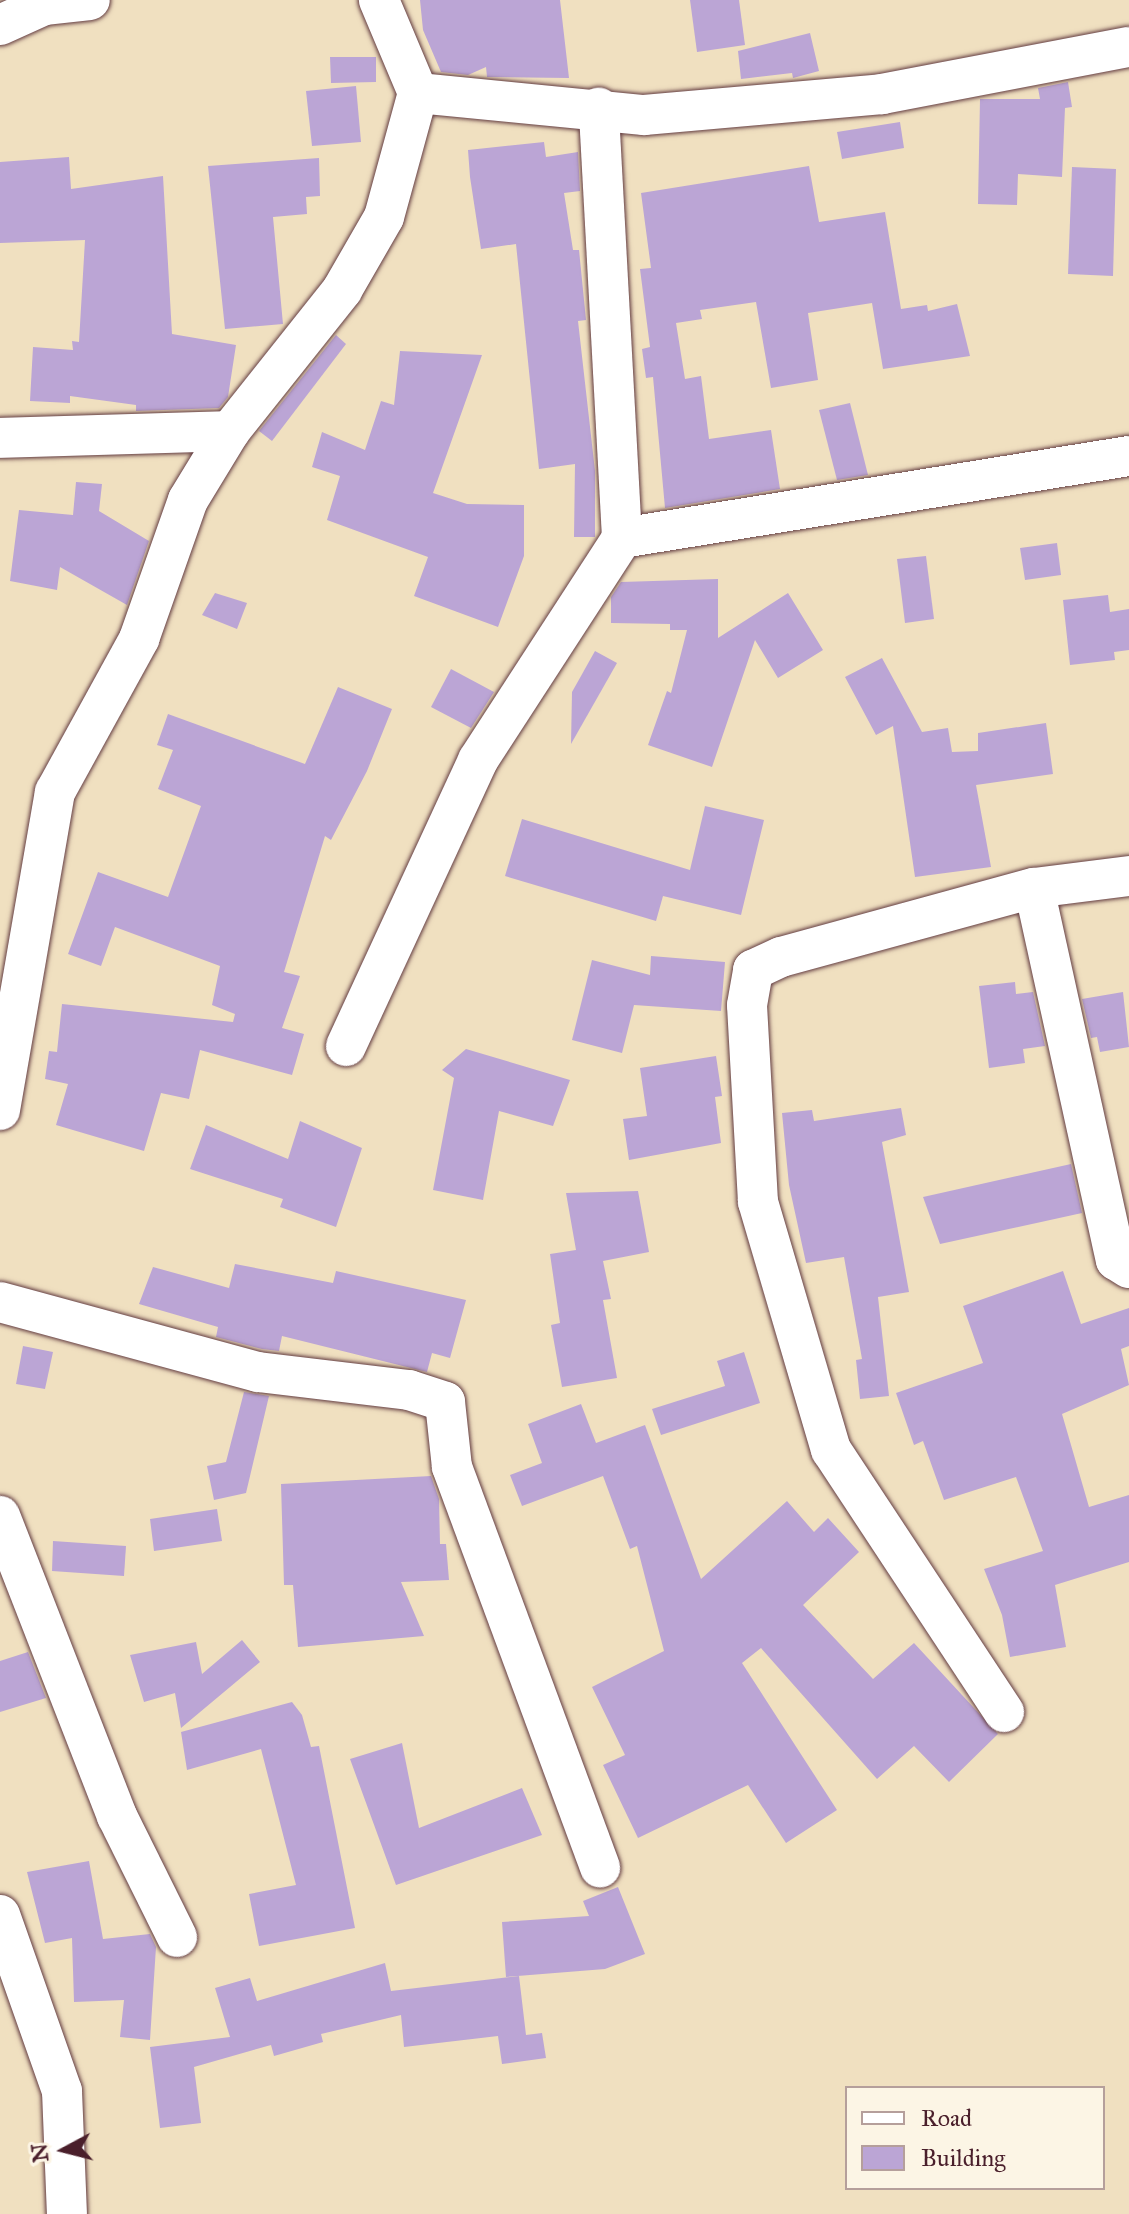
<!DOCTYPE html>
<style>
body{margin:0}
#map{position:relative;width:1129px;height:2214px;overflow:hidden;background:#f0e0c0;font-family:"IM FELL Great Primer",serif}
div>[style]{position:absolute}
.building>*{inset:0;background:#bba5d5}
.roads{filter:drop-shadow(0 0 2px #633c41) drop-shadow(0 0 2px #633c41)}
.minor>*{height:40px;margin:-20px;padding:0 20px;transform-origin:20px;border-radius:20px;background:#fff}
span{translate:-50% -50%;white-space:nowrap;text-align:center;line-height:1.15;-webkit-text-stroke:7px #fcf5e5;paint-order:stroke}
.legend{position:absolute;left:845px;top:2086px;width:260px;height:104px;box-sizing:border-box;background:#fcf5e5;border:2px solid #b59f9b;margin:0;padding:10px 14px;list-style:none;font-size:24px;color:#4a1f2b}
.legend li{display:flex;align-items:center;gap:16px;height:40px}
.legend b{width:40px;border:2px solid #b59f9b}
.north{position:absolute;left:24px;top:2110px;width:80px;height:80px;-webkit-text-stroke:6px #fcf5e5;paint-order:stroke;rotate:263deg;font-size:22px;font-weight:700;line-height:32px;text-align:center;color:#4a1f2b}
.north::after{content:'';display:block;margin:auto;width:28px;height:36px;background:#4a1f2b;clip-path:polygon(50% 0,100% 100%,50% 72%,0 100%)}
</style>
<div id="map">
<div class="building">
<i style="clip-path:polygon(420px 0,560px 0,569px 78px,487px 77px,486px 67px,468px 75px,441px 72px,423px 30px)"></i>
<i style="clip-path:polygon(690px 0,739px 0,745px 45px,697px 52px)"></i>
<i style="clip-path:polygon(810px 33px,819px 71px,793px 78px,792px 73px,741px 79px,738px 51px)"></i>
<i style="clip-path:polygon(330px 57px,376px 57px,376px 82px,331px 83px)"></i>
<i style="clip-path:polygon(1068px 82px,1072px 107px,1065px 108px,1062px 177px,1018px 174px,1017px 205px,978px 204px,980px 99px,1040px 99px,1038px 88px)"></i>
<i style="clip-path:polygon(356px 86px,361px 142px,312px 146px,306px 91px)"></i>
<i style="clip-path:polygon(900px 122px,904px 148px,842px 159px,837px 132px)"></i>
<i style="clip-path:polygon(544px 142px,546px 157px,578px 152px,580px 191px,564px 193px,573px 250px,579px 250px,586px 320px,578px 321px,595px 471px,595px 537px,574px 537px,575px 464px,539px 469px,516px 244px,481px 249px,470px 177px,468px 150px)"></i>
<i style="clip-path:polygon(69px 157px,71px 189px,163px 176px,172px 334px,236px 345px,228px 397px,219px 408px,136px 411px,136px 405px,70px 396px,70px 403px,30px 401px,33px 347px,73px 350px,72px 341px,79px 342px,85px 240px,0 243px,0 162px)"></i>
<i style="clip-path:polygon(319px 158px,320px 196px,306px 197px,307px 214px,273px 217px,283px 324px,225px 329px,208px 166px)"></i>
<i style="clip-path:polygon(809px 166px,819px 222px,885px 212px,901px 309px,927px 305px,928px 311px,957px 304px,970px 356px,883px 369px,872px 303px,808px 313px,818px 380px,771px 388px,756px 302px,700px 310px,702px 319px,676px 323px,685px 379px,701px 376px,709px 439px,771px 430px,780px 489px,665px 508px,653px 377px,646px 378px,642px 349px,650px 347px,640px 269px,651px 268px,641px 193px)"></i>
<i style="clip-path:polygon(1072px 167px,1116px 169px,1113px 276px,1068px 274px)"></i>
<i style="clip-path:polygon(336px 335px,346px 344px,272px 441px,259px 431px)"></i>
<i style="clip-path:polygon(400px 351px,482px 355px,433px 493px,467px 504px,524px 505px,524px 556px,498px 627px,414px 596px,428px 557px,327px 520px,340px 476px,312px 467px,322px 432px,365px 450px,381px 401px,394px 405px)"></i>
<i style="clip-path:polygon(850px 403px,868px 475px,837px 480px,819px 410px)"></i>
<i style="clip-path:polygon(76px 482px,102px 484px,99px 511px,149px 541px,127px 605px,60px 567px,57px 590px,10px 581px,19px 510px,73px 515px)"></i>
<i style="clip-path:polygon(1057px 543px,1061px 575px,1025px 580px,1020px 548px)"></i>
<i style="clip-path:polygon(926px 556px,934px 619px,905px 623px,897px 559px)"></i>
<i style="clip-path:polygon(718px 579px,718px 638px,788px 593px,823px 650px,778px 678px,755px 640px,712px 767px,648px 745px,667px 691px,671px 693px,687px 630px,670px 630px,670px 624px,611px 623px,611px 597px,621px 582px)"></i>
<i style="clip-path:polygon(215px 593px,247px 603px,237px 629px,202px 615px)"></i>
<i style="clip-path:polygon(1108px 595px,1110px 612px,1129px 609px,1129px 650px,1114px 652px,1115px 660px,1070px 665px,1063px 600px)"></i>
<i style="clip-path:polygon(595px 651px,617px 663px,571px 744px,572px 692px)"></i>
<i style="clip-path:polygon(882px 658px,922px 732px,948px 728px,952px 752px,978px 751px,978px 733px,1046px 723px,1053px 774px,976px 785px,991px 867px,915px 877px,893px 726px,876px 735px,845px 677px)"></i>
<i style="clip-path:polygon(451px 669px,494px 692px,471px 728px,431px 707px)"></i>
<i style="clip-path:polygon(338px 687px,392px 709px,367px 771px,331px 840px,325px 836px,284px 972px,300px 976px,282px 1028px,304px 1034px,292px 1075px,200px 1050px,189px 1099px,161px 1093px,144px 1151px,56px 1125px,68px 1084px,45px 1079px,49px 1051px,57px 1052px,62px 1004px,233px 1022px,235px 1014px,212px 1005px,220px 966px,115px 927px,101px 966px,68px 954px,98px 872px,168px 897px,201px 806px,158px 789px,173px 750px,157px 745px,168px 714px,305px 764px)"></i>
<i style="clip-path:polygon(705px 806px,764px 820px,741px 915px,663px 896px,656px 921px,505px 876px,522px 819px,690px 870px)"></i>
<i style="clip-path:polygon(651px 956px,725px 962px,721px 1011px,634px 1005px,622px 1053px,572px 1040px,592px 960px,650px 975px)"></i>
<i style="clip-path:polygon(1015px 982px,1016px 994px,1033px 992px,1045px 1046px,1023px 1049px,1025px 1063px,989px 1068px,979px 986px)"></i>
<i style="clip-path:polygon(1123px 992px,1129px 1047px,1100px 1052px,1097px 1037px,1091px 1038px,1082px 999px)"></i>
<i style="clip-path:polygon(466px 1049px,570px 1080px,553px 1126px,499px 1111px,483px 1200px,433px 1190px,454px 1078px,442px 1070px)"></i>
<i style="clip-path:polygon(716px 1056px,722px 1096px,715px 1097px,721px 1143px,629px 1160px,623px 1119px,647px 1116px,640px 1068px)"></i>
<i style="clip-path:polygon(901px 1108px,906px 1135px,882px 1142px,909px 1292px,878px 1297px,889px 1396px,860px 1399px,856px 1360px,862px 1359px,844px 1257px,806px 1263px,789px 1185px,782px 1113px,812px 1110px,814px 1121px)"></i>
<i style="clip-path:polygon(300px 1121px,362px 1148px,336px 1227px,280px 1207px,283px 1199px,190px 1169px,206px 1125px,288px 1159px)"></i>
<i style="clip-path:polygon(1071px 1164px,1082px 1213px,940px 1244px,923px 1197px)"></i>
<i style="clip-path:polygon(638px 1191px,649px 1252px,603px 1261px,611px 1299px,603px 1300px,617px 1378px,562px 1387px,551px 1325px,560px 1323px,550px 1254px,576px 1250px,566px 1193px)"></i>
<i style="clip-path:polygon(235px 1264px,333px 1283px,336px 1271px,466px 1300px,450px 1358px,432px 1353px,427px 1372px,282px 1336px,279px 1351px,262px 1349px,216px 1337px,218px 1327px,139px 1304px,153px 1267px,229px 1288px)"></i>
<i style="clip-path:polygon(1063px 1271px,1081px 1324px,1129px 1308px,1129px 1346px,1121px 1349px,1129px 1385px,1062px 1414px,1089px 1507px,1129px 1495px,1129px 1562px,1055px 1585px,1066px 1647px,1010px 1657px,1002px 1615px,984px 1569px,1043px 1551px,1016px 1477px,944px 1500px,923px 1441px,914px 1445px,896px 1393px,983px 1363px,963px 1306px)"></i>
<i style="clip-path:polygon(23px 1346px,53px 1352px,45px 1389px,16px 1384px)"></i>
<i style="clip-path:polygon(744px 1352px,760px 1403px,661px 1435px,652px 1409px,725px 1386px,717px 1361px)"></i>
<i style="clip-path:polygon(244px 1392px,269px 1396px,246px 1493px,214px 1500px,207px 1466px,226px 1462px)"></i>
<i style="clip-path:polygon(581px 1404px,596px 1443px,645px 1425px,701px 1579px,787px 1501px,814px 1532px,828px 1518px,859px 1552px,803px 1605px,873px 1679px,914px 1643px,998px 1734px,949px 1782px,914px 1746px,877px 1779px,761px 1648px,742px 1663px,837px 1810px,786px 1843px,748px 1785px,638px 1838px,603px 1765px,625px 1755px,592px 1687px,664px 1651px,637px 1546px,630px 1549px,603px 1476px,522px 1506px,510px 1475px,542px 1463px,528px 1424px)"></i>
<i style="clip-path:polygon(431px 1476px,439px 1499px,440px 1544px,446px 1544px,449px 1580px,401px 1582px,424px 1636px,298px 1647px,293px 1585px,284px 1585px,281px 1484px)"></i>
<i style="clip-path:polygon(217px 1509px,222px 1541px,154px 1551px,150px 1519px)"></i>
<i style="clip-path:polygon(53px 1541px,126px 1546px,124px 1576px,52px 1571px)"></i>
<i style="clip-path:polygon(242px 1640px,260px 1662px,181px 1728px,175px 1693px,144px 1702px,130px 1655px,196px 1642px,202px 1674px)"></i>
<i style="clip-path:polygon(28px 1652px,46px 1698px,0 1712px,0 1661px)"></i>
<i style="clip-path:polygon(292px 1702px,302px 1715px,311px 1747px,319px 1746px,355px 1928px,259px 1946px,249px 1894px,296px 1885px,261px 1749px,187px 1770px,181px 1732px)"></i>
<i style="clip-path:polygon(402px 1743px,419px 1828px,522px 1788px,542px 1835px,396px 1885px,350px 1759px)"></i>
<i style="clip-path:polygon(89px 1861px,103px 1939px,150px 1934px,156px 1947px,150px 2040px,120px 2037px,124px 2000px,74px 2002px,72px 1938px,45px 1943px,27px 1872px)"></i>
<i style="clip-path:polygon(618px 1887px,645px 1954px,605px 1969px,506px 1977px,502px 1922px,589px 1916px,583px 1901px)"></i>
<i style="clip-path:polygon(385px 1963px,391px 1991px,519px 1976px,526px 2035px,542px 2033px,546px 2058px,502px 2064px,498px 2036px,404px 2047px,401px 2015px,321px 2034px,323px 2042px,274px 2056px,271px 2045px,194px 2067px,201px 2123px,160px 2128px,150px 2047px,230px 2037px,215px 1988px,250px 1978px,257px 2001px)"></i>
</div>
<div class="roads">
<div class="minor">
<i style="left:0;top:25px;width:48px;rotate:-24.4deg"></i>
<i style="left:44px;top:5px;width:46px;rotate:-6.2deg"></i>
<i style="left:418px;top:93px;width:227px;rotate:5.6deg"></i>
<i style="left:644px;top:115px;width:239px;rotate:-5deg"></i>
<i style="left:882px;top:94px;width:251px;rotate:-10.8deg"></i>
<i style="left:0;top:438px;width:230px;rotate:-1.7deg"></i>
<i style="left:622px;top:538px;width:514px;rotate:-9.19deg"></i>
<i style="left:1034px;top:888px;width:381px;rotate:77.6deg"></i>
<i style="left:1116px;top:1260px;width:15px;rotate:32deg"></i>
<i style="left:346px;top:1046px;width:315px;rotate:-65.2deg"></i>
<i style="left:478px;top:760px;width:265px;rotate:-57deg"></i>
<i style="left:622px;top:538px;width:431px;rotate:-93.1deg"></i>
<i style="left:0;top:1110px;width:323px;rotate:-80.2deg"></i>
<i style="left:55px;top:792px;width:175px;rotate:-61.2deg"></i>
<i style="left:139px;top:639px;width:147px;rotate:-70.6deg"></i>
<i style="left:188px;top:500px;width:81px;rotate:-58.7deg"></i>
<i style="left:230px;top:431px;width:180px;rotate:-51.5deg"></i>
<i style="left:342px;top:290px;width:84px;rotate:-60.1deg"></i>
<i style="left:384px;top:217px;width:129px;rotate:-74.7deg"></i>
<i style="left:418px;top:93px;width:101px;rotate:-112.8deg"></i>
<i style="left:0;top:1302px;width:267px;rotate:15.2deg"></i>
<i style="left:258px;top:1372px;width:152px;rotate:6.8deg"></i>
<i style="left:409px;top:1390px;width:38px;rotate:18deg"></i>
<i style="left:445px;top:1402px;width:65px;rotate:83.9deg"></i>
<i style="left:452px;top:1467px;width:427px;rotate:69.7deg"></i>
<i style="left:0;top:1516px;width:322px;rotate:68.7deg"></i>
<i style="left:117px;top:1816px;width:135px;rotate:63.6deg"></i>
<i style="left:1004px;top:1712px;width:314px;rotate:-123.4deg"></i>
<i style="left:831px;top:1450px;width:259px;rotate:-106.4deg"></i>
<i style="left:758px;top:1202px;width:197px;rotate:-93.2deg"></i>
<i style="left:747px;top:1005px;width:36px;rotate:-80deg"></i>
<i style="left:753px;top:970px;width:31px;rotate:-25deg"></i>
<i style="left:781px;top:957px;width:262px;rotate:-15.3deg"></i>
<i style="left:1034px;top:888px;width:96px;rotate:-7.2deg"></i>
<i style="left:0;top:1915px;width:187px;rotate:70.6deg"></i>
<i style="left:62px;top:2091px;width:123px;rotate:87.7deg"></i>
</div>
</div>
<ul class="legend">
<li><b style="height:10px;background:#fff"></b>Road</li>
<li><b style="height:22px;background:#bba5d5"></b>Building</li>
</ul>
<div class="north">N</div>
</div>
